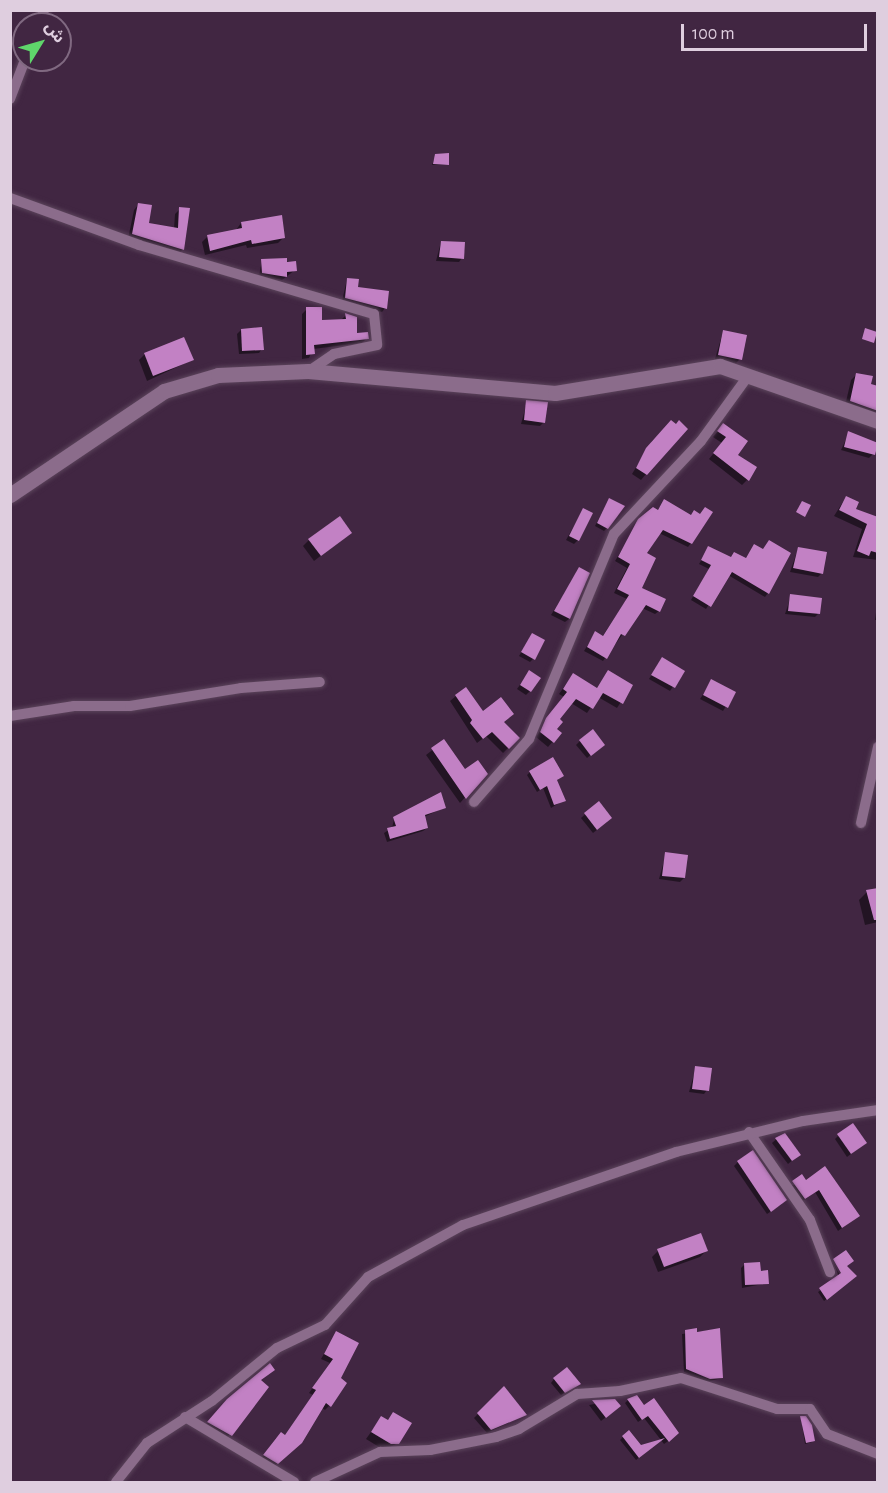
<!DOCTYPE html>
<meta charset="utf-8">
<style>
body{margin:0}
#map{position:relative;width:888px;height:1493px;overflow:hidden;background:#412642;font-family:"Alegreya Sans","Noto Sans Arabic",sans-serif}
div>[style]{position:absolute}
.shadow>*{inset:0;background:#0007}
.building>*{inset:0;background:#c281c4}
.roads{filter:drop-shadow(0 0 2px #5b445b) drop-shadow(0 0 2px #5b445b)}
.street>*{height:10px;margin:-5px;padding:0 5px;transform-origin:5px;border-radius:5px;background:#8b6c8b}
.secondary>*{height:15px;margin:-7.5px;padding:0 7.5px;transform-origin:7.5px;border-radius:7.5px;background:#8b6c8b}
span{translate:-50% -50%;white-space:nowrap;text-align:center;line-height:1.15;-webkit-text-stroke:6px #412642;paint-order:stroke}
.frame{position:absolute;inset:0;border:12px solid #dfcedf;pointer-events:none}
.north{position:absolute;left:12px;top:12px;width:60px;height:60px;box-sizing:border-box;background:#412642;border:2px solid #806981;border-radius:50%;rotate:53deg;font-size:16px;font-weight:700;line-height:24px;text-align:center;color:#dfcedf}
.north::after{content:'';display:block;margin:auto;width:21px;height:27px;background:#5fd56b;clip-path:polygon(50% 0,100% 100%,50% 72%,0 100%)}
.scale{position:absolute;left:681px;top:24px;width:186px;height:27px;box-sizing:border-box;border:3px solid #dfcedf;border-top:0;padding-left:8px;font-size:18px;line-height:21px;white-space:nowrap;color:#dfcedf;-webkit-text-stroke:4px #412642;paint-order:stroke}
</style>
<div id="map">
<div class="shadow">
<i style="clip-path:polygon(436px 155px,448px 165px,432px 165px)"></i>
<i style="clip-path:polygon(138px 205px,148px 224px,174px 229px,175px 214px,180px 209px,188px 210px,182px 250px,178px 254px,128px 239px,134px 210px)"></i>
<i style="clip-path:polygon(241px 223px,284px 237px,278px 243px,247px 248px,246px 245px,205px 255px,202px 242px,208px 236px,236px 230px)"></i>
<i style="clip-path:polygon(441px 242px,462px 258px,459px 262px,436px 261px)"></i>
<i style="clip-path:polygon(262px 260px,294px 262px,295px 270px,282px 280px,259px 276px)"></i>
<i style="clip-path:polygon(347px 279px,356px 288px,385px 308px,382px 312px,342px 301px)"></i>
<i style="clip-path:polygon(307px 309px,320px 322px,341px 320px,346px 315px,356px 334px,367px 338px,362px 343px,313px 349px,309px 358px,302px 359px,302px 314px)"></i>
<i style="clip-path:polygon(241px 330px,262px 349px,259px 353px,239px 354px,237px 334px)"></i>
<i style="clip-path:polygon(723px 332px,740px 359px,736px 363px,715px 359px)"></i>
<i style="clip-path:polygon(145px 354px,192px 360px,147px 381px,139px 360px)"></i>
<i style="clip-path:polygon(857px 374px,869px 386px,878px 387px,878px 418px,845px 406px,851px 380px)"></i>
<i style="clip-path:polygon(527px 402px,544px 422px,540px 426px,521px 424px)"></i>
<i style="clip-path:polygon(671px 422px,646px 474px,641px 480px,632px 474px,652px 441px)"></i>
<i style="clip-path:polygon(723px 425px,747px 480px,742px 485px,709px 459px,722px 443px,713px 437px)"></i>
<i style="clip-path:polygon(849px 433px,873px 454px,869px 458px,841px 450px)"></i>
<i style="clip-path:polygon(846px 497px,854px 510px,878px 519px,878px 560px,853px 557px,862px 529px,834px 516px)"></i>
<i style="clip-path:polygon(609px 500px,607px 528px,604px 531px,595px 526px)"></i>
<i style="clip-path:polygon(664px 501px,690px 517px,699px 516px,691px 543px,688px 547px,659px 533px,645px 554px,640px 589px,659px 611px,655px 614px,642px 608px,603px 661px,584px 651px,595px 633px,602px 637px,627px 599px,614px 593px,627px 568px,615px 561px,642px 517px,657px 511px)"></i>
<i style="clip-path:polygon(583px 510px,578px 540px,574px 544px,566px 540px)"></i>
<i style="clip-path:polygon(350px 533px,314px 561px,303px 546px,309px 540px)"></i>
<i style="clip-path:polygon(769px 541px,768px 593px,765px 597px,728px 575px,706px 609px,691px 600px,709px 569px,699px 564px,709px 548px,730px 558px,745px 559px,754px 546px,763px 550px)"></i>
<i style="clip-path:polygon(798px 549px,822px 573px,818px 577px,790px 572px)"></i>
<i style="clip-path:polygon(580px 569px,569px 619px,565px 622px,551px 615px)"></i>
<i style="clip-path:polygon(791px 596px,818px 614px,815px 617px,785px 614px)"></i>
<i style="clip-path:polygon(878px 598px,878px 620px,875px 620px)"></i>
<i style="clip-path:polygon(532px 635px,533px 659px,530px 662px,519px 656px)"></i>
<i style="clip-path:polygon(662px 659px,683px 671px,670px 691px,649px 679px)"></i>
<i style="clip-path:polygon(529px 672px,530px 691px,526px 695px,517px 689px)"></i>
<i style="clip-path:polygon(608px 672px,631px 686px,617px 708px,598px 697px,587px 713px,571px 703px,558px 719px,555px 729px,560px 733px,548px 747px,536px 737px,564px 697px,559px 694px,573px 674px,596px 689px)"></i>
<i style="clip-path:polygon(712px 681px,734px 693px,723px 711px,700px 699px)"></i>
<i style="clip-path:polygon(456px 696px,502px 723px,518px 738px,503px 753px,486px 736px,477px 743px,450px 701px)"></i>
<i style="clip-path:polygon(444px 741px,464px 771px,486px 774px,460px 803px,426px 755px)"></i>
<i style="clip-path:polygon(580px 741px,599px 748px,587px 758px,576px 745px)"></i>
<i style="clip-path:polygon(530px 772px,562px 776px,556px 781px,564px 800px,551px 808px,543px 788px,537px 792px,527px 775px)"></i>
<i style="clip-path:polygon(598px 803px,607px 822px,593px 833px,581px 818px)"></i>
<i style="clip-path:polygon(445px 807px,424px 817px,427px 828px,423px 831px,387px 842px,384px 833px,392px 828px,394px 819px)"></i>
<i style="clip-path:polygon(666px 854px,684px 878px,680px 882px,659px 879px)"></i>
<i style="clip-path:polygon(878px 889px,878px 922px,865px 925px,859px 900px,867px 892px)"></i>
<i style="clip-path:polygon(696px 1067px,707px 1090px,704px 1094px,689px 1092px)"></i>
<i style="clip-path:polygon(780px 1136px,795px 1158px,788px 1164px,772px 1143px)"></i>
<i style="clip-path:polygon(838px 1136px,861px 1146px,847px 1157px,835px 1139px)"></i>
<i style="clip-path:polygon(738px 1162px,782px 1204px,767px 1214px,734px 1166px)"></i>
<i style="clip-path:polygon(825px 1168px,854px 1219px,838px 1231px,815px 1192px,801px 1202px,789px 1186px,806px 1182px)"></i>
<i style="clip-path:polygon(658px 1251px,706px 1251px,700px 1257px,658px 1272px,652px 1257px)"></i>
<i style="clip-path:polygon(833px 1262px,843px 1281px,846px 1266px,852px 1279px,824px 1301px,818px 1292px,839px 1277px)"></i>
<i style="clip-path:polygon(745px 1264px,759px 1272px,768px 1283px,742px 1288px,741px 1268px)"></i>
<i style="clip-path:polygon(718px 1329px,722px 1378px,706px 1382px,684px 1372px,682px 1334px)"></i>
<i style="clip-path:polygon(336px 1333px,339px 1379px,329px 1406px,325px 1410px,321px 1407px,301px 1442px,273px 1467px,260px 1460px,276px 1438px,284px 1437px,313px 1395px,309px 1393px,330px 1363px,321px 1359px)"></i>
<i style="clip-path:polygon(554px 1379px,579px 1384px,561px 1395px,551px 1383px)"></i>
<i style="clip-path:polygon(259px 1381px,226px 1440px,204px 1427px,222px 1406px)"></i>
<i style="clip-path:polygon(504px 1388px,525px 1415px,487px 1433px,474px 1418px)"></i>
<i style="clip-path:polygon(615px 1400px,615px 1410px,601px 1421px,589px 1405px)"></i>
<i style="clip-path:polygon(628px 1400px,674px 1437px,664px 1444px,644px 1418px,638px 1422px,625px 1403px)"></i>
<i style="clip-path:polygon(394px 1414px,398px 1443px,384px 1450px,366px 1439px,381px 1418px,387px 1421px)"></i>
<i style="clip-path:polygon(801px 1418px,812px 1442px,805px 1444px)"></i>
<i style="clip-path:polygon(623px 1437px,640px 1446px,660px 1441px,636px 1460px,620px 1440px)"></i>
</div>
<div class="building">
<i style="clip-path:polygon(449px 153px,449px 165px,433px 164px,435px 154px)"></i>
<i style="clip-path:polygon(138px 203px,152px 205px,149px 223px,178px 228px,179px 207px,190px 208px,184px 250px,132px 234px)"></i>
<i style="clip-path:polygon(282px 215px,285px 238px,252px 244px,251px 240px,210px 251px,207px 235px,242px 228px,241px 222px)"></i>
<i style="clip-path:polygon(441px 241px,465px 242px,464px 259px,439px 257px)"></i>
<i style="clip-path:polygon(287px 258px,287px 262px,296px 261px,297px 271px,287px 272px,287px 277px,262px 273px,261px 259px)"></i>
<i style="clip-path:polygon(347px 278px,359px 279px,358px 287px,389px 291px,387px 309px,345px 298px)"></i>
<i style="clip-path:polygon(306px 307px,322px 307px,322px 320px,346px 319px,345px 313px,357px 317px,357px 333px,368px 332px,369px 339px,314px 345px,315px 354px,306px 355px)"></i>
<i style="clip-path:polygon(262px 327px,264px 350px,242px 351px,241px 329px)"></i>
<i style="clip-path:polygon(865px 328px,877px 332px,874px 343px,862px 339px)"></i>
<i style="clip-path:polygon(723px 330px,747px 335px,742px 360px,718px 355px)"></i>
<i style="clip-path:polygon(184px 337px,194px 360px,153px 376px,144px 353px)"></i>
<i style="clip-path:polygon(856px 373px,873px 376px,871px 384px,878px 386px,878px 411px,850px 401px)"></i>
<i style="clip-path:polygon(526px 400px,548px 402px,545px 423px,524px 420px)"></i>
<i style="clip-path:polygon(671px 420px,676px 424px,679px 420px,688px 429px,647px 475px,636px 468px,646px 448px)"></i>
<i style="clip-path:polygon(723px 423px,748px 441px,738px 455px,757px 467px,749px 481px,713px 453px,726px 437px,717px 431px)"></i>
<i style="clip-path:polygon(848px 431px,878px 443px,875px 455px,844px 447px)"></i>
<i style="clip-path:polygon(846px 496px,859px 502px,856px 509px,878px 517px,878px 553px,871px 551px,869px 556px,857px 551px,867px 524px,839px 510px)"></i>
<i style="clip-path:polygon(609px 498px,625px 506px,608px 529px,597px 523px)"></i>
<i style="clip-path:polygon(664px 499px,691px 515px,694px 510px,700px 514px,705px 507px,713px 512px,692px 544px,663px 530px,647px 553px,656px 558px,642px 588px,666px 599px,660px 612px,646px 605px,625px 636px,621px 634px,607px 659px,587px 647px,595px 631px,603px 636px,629px 595px,617px 589px,630px 564px,618px 557px,638px 519px,653px 507px,658px 510px)"></i>
<i style="clip-path:polygon(802px 501px,811px 505px,805px 517px,796px 512px)"></i>
<i style="clip-path:polygon(583px 508px,593px 513px,579px 541px,569px 536px)"></i>
<i style="clip-path:polygon(340px 516px,352px 533px,321px 556px,308px 539px)"></i>
<i style="clip-path:polygon(769px 540px,791px 553px,769px 594px,732px 572px,711px 607px,693px 596px,711px 565px,701px 560px,708px 546px,731px 557px,734px 552px,746px 558px,754px 544px,763px 549px)"></i>
<i style="clip-path:polygon(798px 547px,827px 552px,823px 574px,793px 568px)"></i>
<i style="clip-path:polygon(579px 567px,590px 573px,570px 619px,554px 611px)"></i>
<i style="clip-path:polygon(790px 594px,822px 598px,820px 614px,788px 611px)"></i>
<i style="clip-path:polygon(532px 633px,545px 640px,535px 660px,521px 652px)"></i>
<i style="clip-path:polygon(662px 657px,685px 671px,675px 688px,651px 675px)"></i>
<i style="clip-path:polygon(529px 670px,541px 678px,531px 692px,520px 685px)"></i>
<i style="clip-path:polygon(608px 670px,633px 685px,623px 704px,603px 693px,593px 709px,576px 699px,560px 719px,563px 722px,557px 729px,562px 733px,554px 743px,540px 732px,546px 718px,567px 692px,563px 689px,573px 673px,597px 688px)"></i>
<i style="clip-path:polygon(711px 679px,736px 692px,728px 708px,703px 695px)"></i>
<i style="clip-path:polygon(466px 687px,483px 711px,501px 697px,514px 714px,504px 722px,520px 738px,509px 749px,492px 732px,483px 739px,470px 723px,472px 720px,455px 695px)"></i>
<i style="clip-path:polygon(593px 729px,605px 745px,591px 756px,579px 740px)"></i>
<i style="clip-path:polygon(444px 739px,465px 769px,478px 760px,488px 774px,466px 799px,431px 748px)"></i>
<i style="clip-path:polygon(553px 757px,564px 776px,557px 780px,566px 801px,554px 805px,547px 786px,540px 790px,529px 771px)"></i>
<i style="clip-path:polygon(441px 792px,446px 808px,425px 815px,428px 828px,390px 839px,387px 828px,396px 826px,393px 817px)"></i>
<i style="clip-path:polygon(599px 801px,612px 818px,597px 830px,584px 813px)"></i>
<i style="clip-path:polygon(665px 852px,688px 855px,685px 878px,662px 876px)"></i>
<i style="clip-path:polygon(878px 888px,878px 920px,874px 920px,866px 890px)"></i>
<i style="clip-path:polygon(695px 1066px,712px 1068px,709px 1091px,692px 1089px)"></i>
<i style="clip-path:polygon(853px 1123px,867px 1143px,851px 1154px,837px 1134px)"></i>
<i style="clip-path:polygon(785px 1133px,801px 1155px,792px 1161px,775px 1138px)"></i>
<i style="clip-path:polygon(753px 1150px,787px 1200px,771px 1212px,737px 1161px)"></i>
<i style="clip-path:polygon(825px 1166px,860px 1216px,842px 1228px,819px 1190px,805px 1199px,792px 1181px,802px 1174px,806px 1180px)"></i>
<i style="clip-path:polygon(701px 1233px,708px 1251px,664px 1267px,657px 1249px)"></i>
<i style="clip-path:polygon(846px 1250px,854px 1261px,847px 1266px,857px 1276px,827px 1300px,819px 1288px,841px 1273px,833px 1259px)"></i>
<i style="clip-path:polygon(760px 1262px,761px 1271px,768px 1270px,769px 1284px,745px 1285px,744px 1263px)"></i>
<i style="clip-path:polygon(697px 1328px,697px 1332px,720px 1328px,723px 1378px,710px 1379px,686px 1369px,685px 1330px)"></i>
<i style="clip-path:polygon(336px 1331px,359px 1343px,341px 1378px,347px 1383px,331px 1407px,326px 1403px,302px 1443px,278px 1464px,263px 1455px,281px 1432px,285px 1435px,316px 1390px,312px 1388px,333px 1359px,324px 1354px)"></i>
<i style="clip-path:polygon(270px 1363px,275px 1370px,261px 1380px,269px 1387px,232px 1436px,207px 1422px,227px 1399px)"></i>
<i style="clip-path:polygon(567px 1367px,581px 1384px,565px 1393px,553px 1378px)"></i>
<i style="clip-path:polygon(504px 1386px,527px 1415px,491px 1430px,477px 1413px)"></i>
<i style="clip-path:polygon(637px 1395px,644px 1405px,654px 1398px,679px 1433px,669px 1442px,648px 1416px,642px 1420px,627px 1399px)"></i>
<i style="clip-path:polygon(615px 1399px,621px 1406px,606px 1418px,592px 1400px)"></i>
<i style="clip-path:polygon(393px 1412px,412px 1423px,399px 1444px,391px 1444px,371px 1432px,381px 1416px,388px 1420px)"></i>
<i style="clip-path:polygon(800px 1416px,806px 1416px,812px 1425px,815px 1441px,806px 1443px)"></i>
<i style="clip-path:polygon(629px 1430px,641px 1445px,665px 1438px,639px 1458px,622px 1436px)"></i>
</div>
<div class="roads">
<div class="street">
<i style="left:39px;top:24px;width:15px;rotate:-70deg"></i>
<i style="left:10px;top:99px;width:42px;rotate:-69deg"></i>
<i style="left:10px;top:198px;width:137px;rotate:20deg"></i>
<i style="left:139px;top:245px;width:245px;rotate:16.4deg"></i>
<i style="left:374px;top:314px;width:31px;rotate:84deg"></i>
<i style="left:377px;top:345px;width:44px;rotate:168.2deg"></i>
<i style="left:334px;top:354px;width:30px;rotate:146deg"></i>
<i style="left:10px;top:716px;width:65px;rotate:-8.9deg"></i>
<i style="left:74px;top:706px;width:56px"></i>
<i style="left:130px;top:706px;width:112px;rotate:-9.2deg"></i>
<i style="left:241px;top:688px;width:79px;rotate:-4.3deg"></i>
<i style="left:474px;top:802px;width:84px;rotate:-48.9deg"></i>
<i style="left:529px;top:739px;width:222px;rotate:-67.5deg"></i>
<i style="left:614px;top:534px;width:127px;rotate:-46.9deg"></i>
<i style="left:701px;top:441px;width:80px;rotate:-54.1deg"></i>
<i style="left:861px;top:823px;width:78px;rotate:-77.4deg"></i>
<i style="left:749px;top:1132px;width:107px;rotate:55.3deg"></i>
<i style="left:810px;top:1220px;width:56px;rotate:69deg"></i>
<i style="left:185px;top:1417px;width:127px;rotate:30.8deg"></i>
<i style="left:116px;top:1482px;width:50px;rotate:-51.5deg"></i>
<i style="left:147px;top:1443px;width:77px;rotate:-32.9deg"></i>
<i style="left:212px;top:1401px;width:84px;rotate:-39.2deg"></i>
<i style="left:277px;top:1348px;width:53px;rotate:-25.6deg"></i>
<i style="left:325px;top:1325px;width:64px;rotate:-48.1deg"></i>
<i style="left:368px;top:1277px;width:108px;rotate:-28.7deg"></i>
<i style="left:463px;top:1225px;width:225px;rotate:-18.9deg"></i>
<i style="left:676px;top:1152px;width:131px;rotate:-13.7deg"></i>
<i style="left:803px;top:1121px;width:76px;rotate:-8.3deg"></i>
<i style="left:315px;top:1482px;width:72px;rotate:-24.8deg"></i>
<i style="left:380px;top:1452px;width:50px;rotate:-2.3deg"></i>
<i style="left:430px;top:1450px;width:67px;rotate:-11.1deg"></i>
<i style="left:496px;top:1437px;width:24px;rotate:-19deg"></i>
<i style="left:519px;top:1429px;width:68px;rotate:-31.1deg"></i>
<i style="left:577px;top:1394px;width:43px;rotate:-4deg"></i>
<i style="left:620px;top:1391px;width:62px;rotate:-12deg"></i>
<i style="left:681px;top:1378px;width:101px;rotate:17.9deg"></i>
<i style="left:777px;top:1409px;width:33px"></i>
<i style="left:810px;top:1409px;width:30px;rotate:56deg"></i>
<i style="left:827px;top:1434px;width:55px;rotate:21.4deg"></i>
</div>
<div class="secondary">
<i style="left:10px;top:495px;width:186px;rotate:-34deg"></i>
<i style="left:164px;top:391px;width:56px;rotate:-16.5deg"></i>
<i style="left:218px;top:375px;width:90px;rotate:-2.5deg"></i>
<i style="left:308px;top:371px;width:248px;rotate:5.1deg"></i>
<i style="left:555px;top:393px;width:167px;rotate:-9.3deg"></i>
<i style="left:720px;top:366px;width:167px;rotate:19.2deg"></i>
</div>
</div>
<div class="frame"></div>
<div class="north">ش</div>
<div class="scale">100 m</div>
</div>
